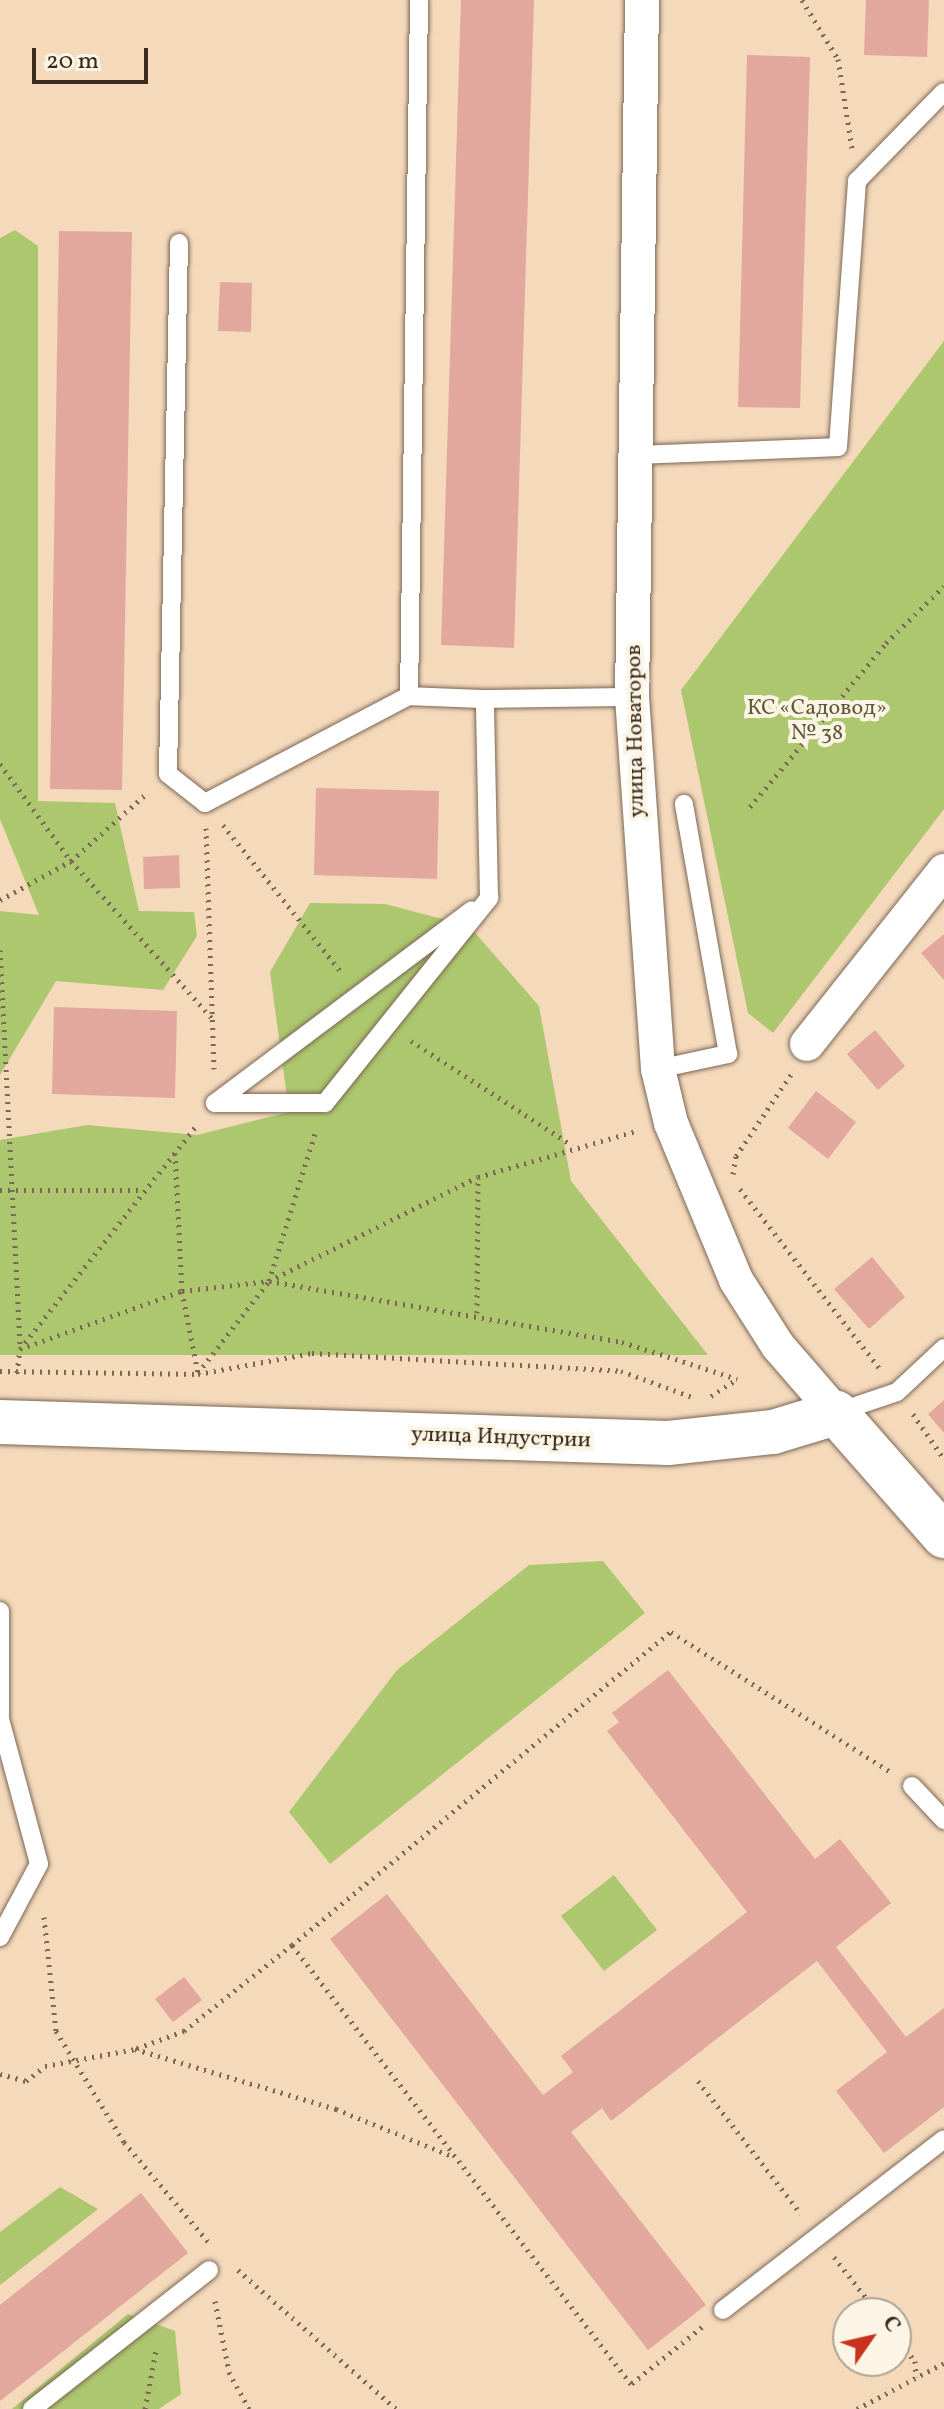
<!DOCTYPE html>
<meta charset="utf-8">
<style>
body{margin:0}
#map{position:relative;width:944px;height:2409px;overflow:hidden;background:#f4d9bb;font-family:Vollkorn,serif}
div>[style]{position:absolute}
.green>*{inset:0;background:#acc76d}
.building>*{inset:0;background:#e2a79d}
.path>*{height:5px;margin-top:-2.5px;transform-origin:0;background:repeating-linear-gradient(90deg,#7c6755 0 2px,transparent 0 8px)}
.roads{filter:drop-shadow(0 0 2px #7c6755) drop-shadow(0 0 2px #7c6755)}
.service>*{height:18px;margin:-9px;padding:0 9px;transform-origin:9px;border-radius:9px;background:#fff}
.minor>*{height:34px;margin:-17px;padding:0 17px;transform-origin:17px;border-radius:17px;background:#fff}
.tertiary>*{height:44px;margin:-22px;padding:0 22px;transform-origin:22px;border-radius:22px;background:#fff}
span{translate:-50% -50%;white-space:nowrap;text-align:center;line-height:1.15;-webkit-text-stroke:8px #fcf5e5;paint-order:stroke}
.park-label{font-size:22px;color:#5d5936}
.street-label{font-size:22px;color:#3b2a1e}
.north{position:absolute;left:832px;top:2297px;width:80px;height:80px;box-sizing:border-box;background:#fcf5e5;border:2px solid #afa495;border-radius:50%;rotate:56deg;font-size:22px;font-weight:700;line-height:32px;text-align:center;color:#3b2a1e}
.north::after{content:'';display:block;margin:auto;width:28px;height:36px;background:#c8321e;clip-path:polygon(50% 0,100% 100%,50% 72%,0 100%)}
.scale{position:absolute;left:32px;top:48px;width:116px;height:36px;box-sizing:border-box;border:4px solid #3b2a1e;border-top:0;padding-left:10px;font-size:24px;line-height:28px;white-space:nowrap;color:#3b2a1e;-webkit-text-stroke:6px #fcf5e5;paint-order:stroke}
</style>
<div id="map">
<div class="green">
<i style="clip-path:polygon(15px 230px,38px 246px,38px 801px,115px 803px,139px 911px,194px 912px,197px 936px,163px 990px,56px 981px,0 1075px,0 911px,39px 915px,0 819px,0 238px)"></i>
<i style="clip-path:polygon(944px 341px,944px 809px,773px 1033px,748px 1013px,681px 690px)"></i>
<i style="clip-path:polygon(310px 903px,385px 904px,469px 926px,539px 1006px,571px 1181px,708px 1355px,0 1355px,0 1140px,87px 1125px,197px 1135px,289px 1112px,270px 972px)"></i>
<i style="clip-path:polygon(603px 1561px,645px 1613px,330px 1864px,289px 1812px,397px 1670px,529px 1565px)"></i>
<i style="clip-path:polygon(614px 1875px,657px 1930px,604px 1971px,561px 1916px)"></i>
<i style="clip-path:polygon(60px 2187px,98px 2209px,0 2285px,0 2232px)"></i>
<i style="clip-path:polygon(128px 2314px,175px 2331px,181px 2394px,159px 2409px,12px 2409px)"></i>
</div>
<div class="building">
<i style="clip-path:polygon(461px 0,534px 0,514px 648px,441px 645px)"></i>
<i style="clip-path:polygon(866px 0,929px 0,927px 57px,864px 55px)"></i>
<i style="clip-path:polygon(747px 55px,810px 57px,800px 408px,738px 407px)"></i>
<i style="clip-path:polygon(59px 231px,132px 232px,122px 790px,50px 789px)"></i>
<i style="clip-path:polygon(220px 282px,252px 283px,251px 332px,218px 331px)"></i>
<i style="clip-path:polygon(316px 788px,439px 791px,437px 879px,314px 875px)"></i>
<i style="clip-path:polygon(179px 855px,180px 888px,144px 889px,143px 857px)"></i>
<i style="clip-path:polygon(944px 934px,944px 980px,921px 953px)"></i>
<i style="clip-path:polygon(54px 1007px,177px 1011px,175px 1098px,52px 1094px)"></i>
<i style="clip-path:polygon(875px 1030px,905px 1066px,878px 1090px,847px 1054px)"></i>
<i style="clip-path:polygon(816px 1091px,856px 1122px,828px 1159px,788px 1128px)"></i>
<i style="clip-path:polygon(872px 1257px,905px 1297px,869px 1329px,834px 1289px)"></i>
<i style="clip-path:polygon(944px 1400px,944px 1433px,928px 1414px)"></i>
<i style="clip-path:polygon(668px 1670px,815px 1859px,840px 1839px,891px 1903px,836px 1947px,906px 2037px,944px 2008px,944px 2107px,884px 2153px,836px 2091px,887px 2052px,817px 1961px,611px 2121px,602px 2108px,571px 2132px,706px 2305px,648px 2350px,330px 1939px,387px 1894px,543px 2095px,573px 2072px,561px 2056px,747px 1912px,607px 1731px,619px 1722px,612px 1713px)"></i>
<i style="clip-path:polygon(184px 1977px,202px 2000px,173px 2022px,155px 1999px)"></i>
<i style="clip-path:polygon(141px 2193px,188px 2253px,0 2401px,0 2305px)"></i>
</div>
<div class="path">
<i style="left:802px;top:0;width:69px;rotate:58.6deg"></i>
<i style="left:838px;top:59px;width:90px;rotate:81.1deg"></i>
<i style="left:0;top:764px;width:120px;rotate:53.8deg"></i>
<i style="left:71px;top:861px;width:211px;rotate:48.1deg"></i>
<i style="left:750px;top:807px;width:213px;rotate:-50.3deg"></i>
<i style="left:886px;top:643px;width:81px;rotate:-44.5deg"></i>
<i style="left:223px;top:825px;width:190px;rotate:51.2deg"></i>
<i style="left:206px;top:828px;width:241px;rotate:88.1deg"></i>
<i style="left:0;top:900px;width:81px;rotate:-28.8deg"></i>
<i style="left:71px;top:861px;width:102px;rotate:-41.8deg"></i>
<i style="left:0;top:950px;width:400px;rotate:87.1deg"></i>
<i style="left:20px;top:1349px;width:172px;rotate:-19.7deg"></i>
<i style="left:182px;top:1291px;width:88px;rotate:-6.6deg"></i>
<i style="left:269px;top:1281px;width:358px;rotate:9.8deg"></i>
<i style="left:622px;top:1342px;width:121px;rotate:17.8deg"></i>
<i style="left:411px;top:1041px;width:192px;rotate:32.9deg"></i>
<i style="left:175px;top:1153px;width:138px;rotate:87.1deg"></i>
<i style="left:182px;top:1291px;width:84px;rotate:79deg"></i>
<i style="left:733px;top:1174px;width:18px;rotate:-81deg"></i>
<i style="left:736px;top:1156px;width:100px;rotate:-56deg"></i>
<i style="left:740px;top:1189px;width:229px;rotate:52.1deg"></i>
<i style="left:0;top:1190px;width:141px"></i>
<i style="left:269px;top:1281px;width:233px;rotate:-26.5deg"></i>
<i style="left:478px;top:1177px;width:165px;rotate:-16.2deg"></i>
<i style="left:477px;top:1313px;width:135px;rotate:-89.6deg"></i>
<i style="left:0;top:1371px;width:198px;rotate:0.9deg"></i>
<i style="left:198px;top:1374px;width:116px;rotate:-10.4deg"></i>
<i style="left:312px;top:1353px;width:310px;rotate:3.3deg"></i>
<i style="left:621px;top:1371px;width:79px;rotate:20deg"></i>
<i style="left:17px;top:1373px;width:24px;rotate:-83deg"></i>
<i style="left:20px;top:1349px;width:285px;rotate:-51.7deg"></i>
<i style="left:198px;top:1373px;width:116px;rotate:-52.3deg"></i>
<i style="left:269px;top:1281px;width:158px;rotate:-72.7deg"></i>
<i style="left:711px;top:1396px;width:30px;rotate:-33deg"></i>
<i style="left:913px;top:1414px;width:55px;rotate:55.4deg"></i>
<i style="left:44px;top:1917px;width:115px;rotate:84deg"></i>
<i style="left:56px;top:2031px;width:130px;rotate:58.5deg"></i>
<i style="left:124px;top:2142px;width:133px;rotate:49.9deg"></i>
<i style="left:292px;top:1945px;width:138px;rotate:141.5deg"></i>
<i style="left:184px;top:2031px;width:52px;rotate:159.8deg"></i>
<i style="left:135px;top:2049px;width:210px;rotate:16.6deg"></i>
<i style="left:336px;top:2109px;width:127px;rotate:22.1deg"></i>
<i style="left:0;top:2074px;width:27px;rotate:15deg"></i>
<i style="left:26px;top:2081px;width:24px;rotate:-38deg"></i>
<i style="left:45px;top:2066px;width:92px;rotate:-10.7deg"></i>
<i style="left:698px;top:2081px;width:168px;rotate:52.2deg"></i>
<i style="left:834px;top:2257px;width:71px;rotate:51.8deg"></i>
<i style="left:238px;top:2270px;width:210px;rotate:41.3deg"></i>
<i style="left:215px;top:2301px;width:72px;rotate:78.8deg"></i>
<i style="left:229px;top:2372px;width:42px;rotate:61.6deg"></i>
<i style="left:702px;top:2327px;width:91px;rotate:141.2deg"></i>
<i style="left:631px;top:2384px;width:555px;rotate:-127.68deg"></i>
<i style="left:292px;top:1945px;width:492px;rotate:-39.6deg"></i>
<i style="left:671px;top:1632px;width:261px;rotate:32.5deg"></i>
<i style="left:896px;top:2337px;width:31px;rotate:52deg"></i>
<i style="left:915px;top:2361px;width:16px;rotate:86deg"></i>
<i style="left:145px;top:2409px;width:60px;rotate:-79.4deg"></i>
<i style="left:857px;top:2409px;width:98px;rotate:-27.9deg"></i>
</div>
<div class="roads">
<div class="service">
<i style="left:419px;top:0;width:696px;rotate:90.82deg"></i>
<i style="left:409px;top:696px;width:76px;rotate:2.3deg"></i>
<i style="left:179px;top:243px;width:531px;rotate:91.19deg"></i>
<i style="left:168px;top:774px;width:47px;rotate:38.1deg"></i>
<i style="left:205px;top:803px;width:230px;rotate:-27.7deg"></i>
<i style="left:639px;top:455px;width:199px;rotate:-2.3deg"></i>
<i style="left:838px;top:447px;width:267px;rotate:-85.9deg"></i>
<i style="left:857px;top:181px;width:124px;rotate:-45.7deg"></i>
<i style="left:658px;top:1069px;width:72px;rotate:-12.1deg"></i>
<i style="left:728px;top:1054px;width:254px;rotate:-100deg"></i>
<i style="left:215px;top:1103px;width:110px"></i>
<i style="left:325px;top:1103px;width:263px;rotate:-51.3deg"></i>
<i style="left:489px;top:898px;width:199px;rotate:-91.2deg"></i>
<i style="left:485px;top:699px;width:147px;rotate:-0.8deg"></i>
<i style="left:215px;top:1103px;width:321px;rotate:-36.9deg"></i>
<i style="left:838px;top:1412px;width:62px;rotate:-18.7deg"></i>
<i style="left:897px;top:1392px;width:64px;rotate:-43.1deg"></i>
<i style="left:0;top:1611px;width:105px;rotate:90deg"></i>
<i style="left:0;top:1719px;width:150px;rotate:74.9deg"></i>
<i style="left:39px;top:1864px;width:83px;rotate:118.1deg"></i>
<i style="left:912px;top:1786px;width:47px;rotate:46.7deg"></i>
<i style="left:723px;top:2310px;width:279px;rotate:-37.7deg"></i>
<i style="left:32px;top:2409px;width:225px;rotate:-38.1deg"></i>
</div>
<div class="minor">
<i style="left:642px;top:0;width:697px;rotate:90.82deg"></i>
<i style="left:632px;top:697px;width:373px;rotate:86deg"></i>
<i style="left:658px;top:1069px;width:56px;rotate:76.5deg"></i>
<i style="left:671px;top:1123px;width:170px;rotate:67.5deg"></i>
<i style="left:736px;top:1280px;width:78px;rotate:57.5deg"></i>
<i style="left:778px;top:1346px;width:89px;rotate:49.1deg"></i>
<i style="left:807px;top:1044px;width:221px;rotate:-51.6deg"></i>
</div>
<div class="tertiary">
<i style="left:0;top:1422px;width:668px;rotate:1.8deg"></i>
<i style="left:668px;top:1443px;width:106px;rotate:-6deg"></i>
<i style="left:773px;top:1432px;width:66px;rotate:-16.8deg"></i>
<i style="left:836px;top:1413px;width:164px;rotate:48.7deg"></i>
</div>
</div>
<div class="park-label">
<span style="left:817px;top:721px">КС «Садовод»<br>№ 38</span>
</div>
<div class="street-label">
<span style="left:636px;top:731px;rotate:-91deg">улица Новаторов</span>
<span style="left:501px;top:1438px;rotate:2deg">улица Индустрии</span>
</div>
<div class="north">С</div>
<div class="scale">20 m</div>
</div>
